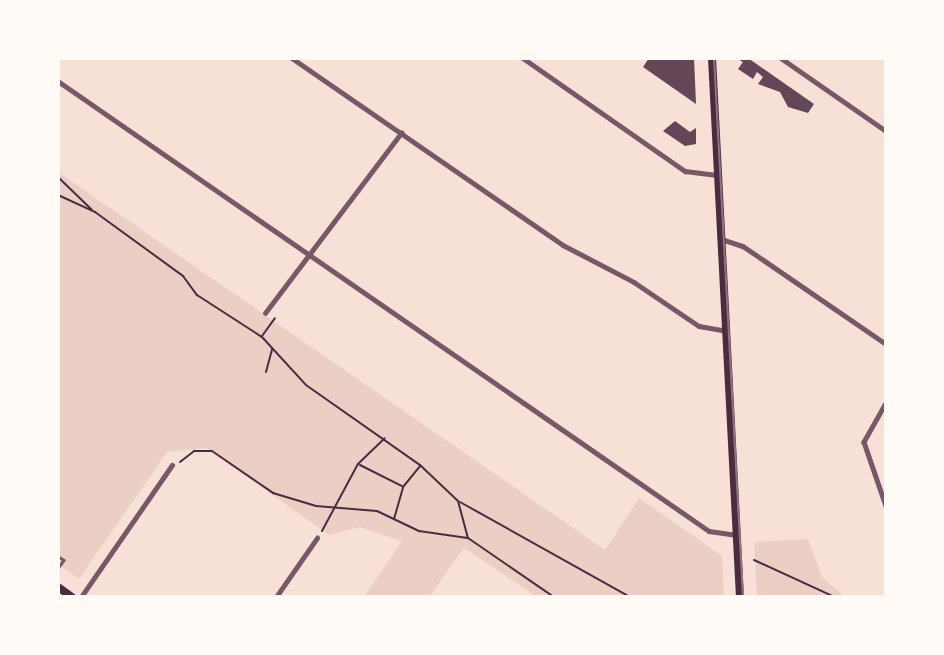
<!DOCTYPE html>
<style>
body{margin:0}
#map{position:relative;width:944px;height:655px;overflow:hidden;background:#f7e1d7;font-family:"PT Sans",sans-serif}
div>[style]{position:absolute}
.green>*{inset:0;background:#ebcfc5}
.building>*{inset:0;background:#644757}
.path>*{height:2px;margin:-1px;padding:0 1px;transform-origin:1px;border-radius:1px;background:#4a2c40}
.service>*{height:2.5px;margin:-1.25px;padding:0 1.25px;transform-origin:1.25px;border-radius:1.25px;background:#755966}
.minor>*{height:4.5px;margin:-2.25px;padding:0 2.25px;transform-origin:2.25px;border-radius:2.25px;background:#755966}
.primary>*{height:8px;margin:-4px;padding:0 4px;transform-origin:4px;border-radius:4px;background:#4a2c40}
.tram>*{height:2px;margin:-1px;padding:0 1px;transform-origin:1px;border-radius:1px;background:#8f747c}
span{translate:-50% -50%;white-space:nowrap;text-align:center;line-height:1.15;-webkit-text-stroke:7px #fffaf5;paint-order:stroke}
.frame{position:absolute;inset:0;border:60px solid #fffaf5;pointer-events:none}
</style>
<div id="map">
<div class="green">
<i style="clip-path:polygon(58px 172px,605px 550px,639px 498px,722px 556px,724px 597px,537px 597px,464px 548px,429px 597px,364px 597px,402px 541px,359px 527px,329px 535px,206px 448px,167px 452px,79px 579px,58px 564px)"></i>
<i style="clip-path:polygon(808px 539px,822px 577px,845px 597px,757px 597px,754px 542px)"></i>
</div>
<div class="building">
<i style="clip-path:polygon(649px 58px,694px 58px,696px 104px,643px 67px)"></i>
<i style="clip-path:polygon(736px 58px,748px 58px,814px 104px,808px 113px,788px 107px,780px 92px,758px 84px,763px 77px,757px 72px,753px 79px,738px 69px,743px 62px)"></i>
<i style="clip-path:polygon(675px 121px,690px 132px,696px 128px,696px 144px,685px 146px,663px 131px)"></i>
</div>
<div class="path">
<i style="left:58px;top:177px;width:47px;rotate:44.1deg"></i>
<i style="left:58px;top:195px;width:41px;rotate:24.7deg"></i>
<i style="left:95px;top:212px;width:109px;rotate:36deg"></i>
<i style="left:183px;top:276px;width:24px;rotate:54deg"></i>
<i style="left:197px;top:295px;width:77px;rotate:32.9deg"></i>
<i style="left:262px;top:337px;width:65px;rotate:47.5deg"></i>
<i style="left:306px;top:385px;width:139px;rotate:35.1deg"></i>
<i style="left:420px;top:465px;width:52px;rotate:43.5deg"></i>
<i style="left:458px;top:501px;width:38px;rotate:75deg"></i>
<i style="left:262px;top:336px;width:22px;rotate:-54deg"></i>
<i style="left:266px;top:372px;width:24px;rotate:-75deg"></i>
<i style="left:180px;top:462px;width:18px;rotate:-38deg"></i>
<i style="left:194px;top:451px;width:18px"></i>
<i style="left:212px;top:451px;width:74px;rotate:34.5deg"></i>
<i style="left:273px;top:493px;width:45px;rotate:16.8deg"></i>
<i style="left:316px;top:506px;width:61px;rotate:4.7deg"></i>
<i style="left:377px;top:511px;width:47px;rotate:25.5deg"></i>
<i style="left:419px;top:531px;width:49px;rotate:8.1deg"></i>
<i style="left:468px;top:538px;width:104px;rotate:34.5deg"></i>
<i style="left:360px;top:465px;width:47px;rotate:26.6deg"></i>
<i style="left:460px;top:502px;width:195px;rotate:29.2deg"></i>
<i style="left:394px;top:519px;width:33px;rotate:-74deg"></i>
<i style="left:403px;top:487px;width:27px;rotate:-51deg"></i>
<i style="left:322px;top:531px;width:76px;rotate:-61.8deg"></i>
<i style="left:358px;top:464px;width:37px;rotate:-44deg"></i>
<i style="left:754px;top:560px;width:89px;rotate:24.6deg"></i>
</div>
<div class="service">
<i style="left:58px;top:556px;width:7px;rotate:34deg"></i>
<i style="left:64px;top:560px;width:11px;rotate:124deg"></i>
</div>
<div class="minor">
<i style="left:292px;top:58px;width:329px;rotate:34.6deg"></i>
<i style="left:563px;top:245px;width:80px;rotate:27.5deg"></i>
<i style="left:634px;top:282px;width:78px;rotate:34.1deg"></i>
<i style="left:699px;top:326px;width:27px;rotate:10deg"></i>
<i style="left:523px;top:58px;width:198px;rotate:34.9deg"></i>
<i style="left:685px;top:171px;width:32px;rotate:7deg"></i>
<i style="left:781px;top:58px;width:128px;rotate:34.8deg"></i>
<i style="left:58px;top:81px;width:791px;rotate:34.65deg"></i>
<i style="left:709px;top:531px;width:28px;rotate:8deg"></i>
<i style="left:721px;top:239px;width:23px;rotate:18deg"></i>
<i style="left:743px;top:246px;width:173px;rotate:34.4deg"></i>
<i style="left:265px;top:313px;width:226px;rotate:-52.9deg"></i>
<i style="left:886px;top:403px;width:45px;rotate:119.4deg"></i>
<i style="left:864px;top:442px;width:68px;rotate:71deg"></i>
<i style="left:81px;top:597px;width:160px;rotate:-55.4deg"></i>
<i style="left:276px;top:597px;width:72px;rotate:-55.2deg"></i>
</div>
<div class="primary">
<i style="left:712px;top:58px;width:540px;rotate:87.03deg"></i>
<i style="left:58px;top:587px;width:17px;rotate:36deg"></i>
</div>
<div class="tram">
<i style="left:714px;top:58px;width:540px;rotate:86.92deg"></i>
</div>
<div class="frame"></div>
</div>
